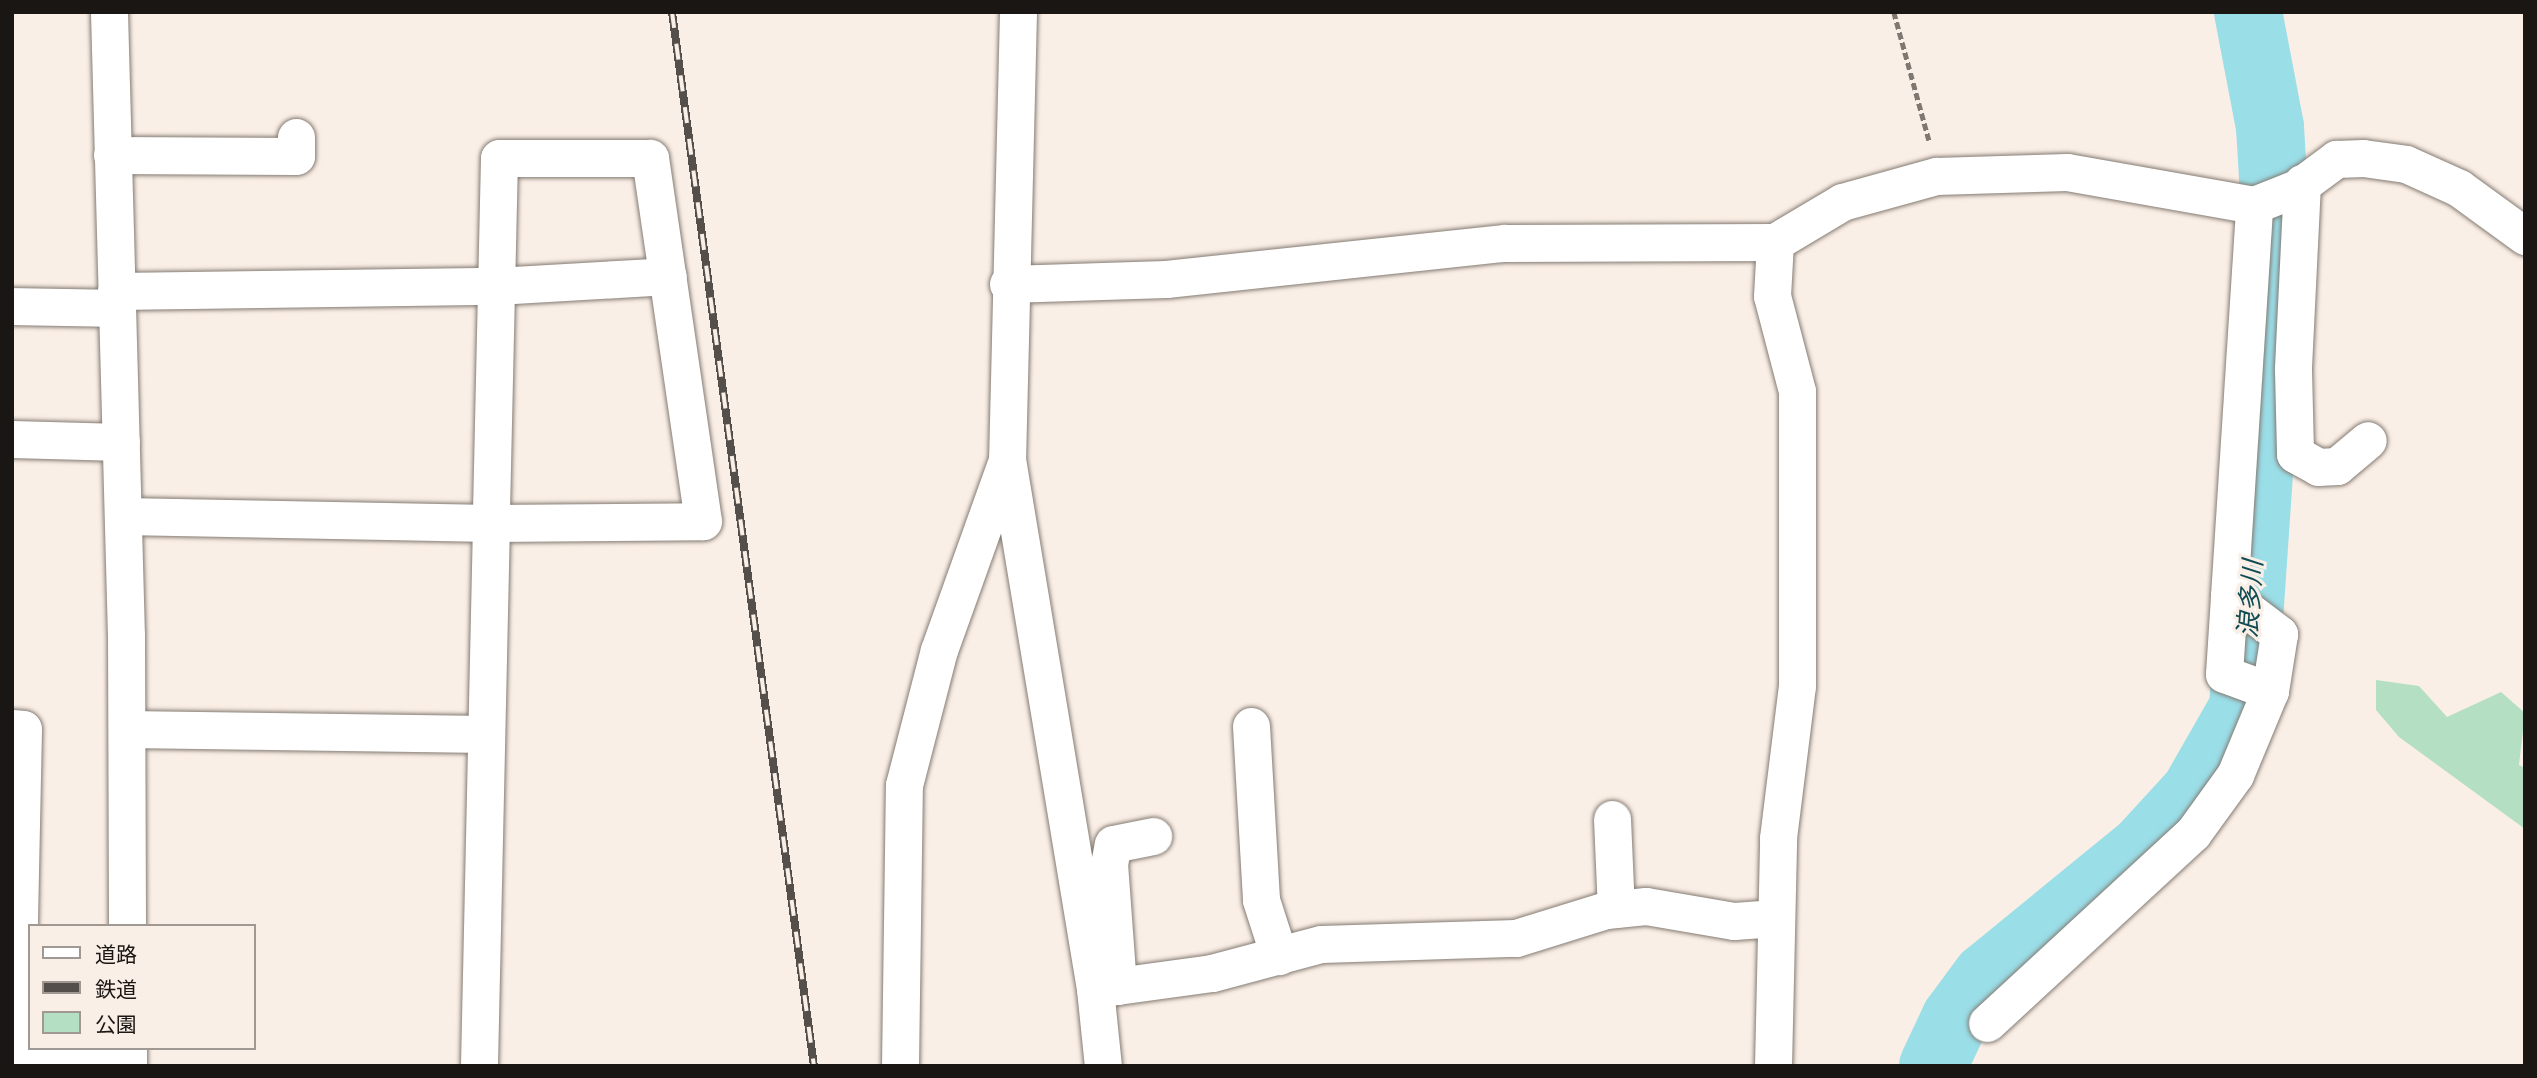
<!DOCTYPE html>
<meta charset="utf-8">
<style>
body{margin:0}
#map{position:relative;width:2537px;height:1078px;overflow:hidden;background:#faefe6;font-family:"Fira Sans","Noto Sans JP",sans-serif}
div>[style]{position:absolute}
.green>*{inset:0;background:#b5dfc3}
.river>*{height:68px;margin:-34px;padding:0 34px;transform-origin:34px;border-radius:34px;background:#9adee8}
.path>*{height:4.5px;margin-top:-2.25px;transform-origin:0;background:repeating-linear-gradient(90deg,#7f7872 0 7px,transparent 0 10.5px)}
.roads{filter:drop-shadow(0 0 2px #847b73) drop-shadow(0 0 2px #847b73)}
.minor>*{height:37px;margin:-18.5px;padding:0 18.5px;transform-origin:18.5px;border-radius:18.5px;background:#fff}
.rail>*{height:8px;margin-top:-4px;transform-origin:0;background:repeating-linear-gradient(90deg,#faefe6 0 16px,#554f4b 0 32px);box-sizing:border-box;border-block:2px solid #554f4b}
span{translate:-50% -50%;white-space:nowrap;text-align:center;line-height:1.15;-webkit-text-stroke:6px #faefe6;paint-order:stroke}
.water-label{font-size:26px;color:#0f4c53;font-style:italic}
.frame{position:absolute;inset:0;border:14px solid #1a1613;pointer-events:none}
.legend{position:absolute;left:28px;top:924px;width:228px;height:126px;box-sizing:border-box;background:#faefe6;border:2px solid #a09892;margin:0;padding:9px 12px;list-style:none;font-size:21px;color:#1a1613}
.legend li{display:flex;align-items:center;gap:14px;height:35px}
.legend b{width:35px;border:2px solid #a09892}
</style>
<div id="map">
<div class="green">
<i style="clip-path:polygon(2376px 680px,2419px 686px,2447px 717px,2501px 692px,2525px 713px,2519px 765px,2525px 768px,2525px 829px,2399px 737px,2376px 710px)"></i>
</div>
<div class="river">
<i style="left:1933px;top:1066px;width:52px;rotate:-64.9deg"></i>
<i style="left:1955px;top:1019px;width:52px;rotate:-53.6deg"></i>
<i style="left:1986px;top:977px;width:203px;rotate:-39.2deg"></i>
<i style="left:2143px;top:849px;width:77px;rotate:-47.6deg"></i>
<i style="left:2195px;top:792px;width:97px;rotate:-60.3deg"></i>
<i style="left:2243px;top:708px;width:481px;rotate:-86.1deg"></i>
<i style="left:2276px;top:228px;width:101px;rotate:-93.4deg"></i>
<i style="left:2270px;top:127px;width:117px;rotate:-100.8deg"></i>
</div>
<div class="path">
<i style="left:1894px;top:12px;width:133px;rotate:74.7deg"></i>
</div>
<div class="roads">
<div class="minor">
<i style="left:109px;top:12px;width:623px;rotate:88.44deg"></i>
<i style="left:126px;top:635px;width:291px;rotate:89.8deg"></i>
<i style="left:1018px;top:12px;width:447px;rotate:91.4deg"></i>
<i style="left:1007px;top:459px;width:537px;rotate:80.57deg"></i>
<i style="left:1095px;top:989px;width:77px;rotate:84.1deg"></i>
<i style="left:112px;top:155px;width:184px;rotate:0.3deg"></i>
<i style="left:296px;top:156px;width:19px;rotate:-90deg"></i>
<i style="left:2302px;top:183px;width:187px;rotate:92.8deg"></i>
<i style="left:2293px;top:370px;width:84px;rotate:88.6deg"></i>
<i style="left:2295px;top:454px;width:26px;rotate:29deg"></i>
<i style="left:2318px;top:467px;width:19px;rotate:-3deg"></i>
<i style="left:2337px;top:466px;width:40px;rotate:-40deg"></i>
<i style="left:1008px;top:284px;width:158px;rotate:-1.8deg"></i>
<i style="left:1166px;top:279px;width:341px;rotate:-6.1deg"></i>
<i style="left:1505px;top:243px;width:270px;rotate:-0.2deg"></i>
<i style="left:116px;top:291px;width:380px;rotate:-0.8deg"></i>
<i style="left:496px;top:286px;width:172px;rotate:-3.3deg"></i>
<i style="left:12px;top:306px;width:105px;rotate:1.1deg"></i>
<i style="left:12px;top:439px;width:109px;rotate:1.6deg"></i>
<i style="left:123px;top:516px;width:368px;rotate:1.1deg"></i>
<i style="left:491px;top:523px;width:212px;rotate:-0.5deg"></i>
<i style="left:703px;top:521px;width:367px;rotate:-98.3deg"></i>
<i style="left:650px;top:158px;width:151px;rotate:180deg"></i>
<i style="left:499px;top:158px;width:365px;rotate:91.3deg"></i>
<i style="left:491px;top:523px;width:543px;rotate:91.27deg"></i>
<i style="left:2229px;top:596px;width:63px;rotate:37.2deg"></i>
<i style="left:2279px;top:634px;width:58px;rotate:99deg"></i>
<i style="left:2270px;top:691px;width:49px;rotate:-159.7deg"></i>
<i style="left:2224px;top:674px;width:78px;rotate:-86.3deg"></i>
<i style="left:2229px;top:596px;width:392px;rotate:-86.3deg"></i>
<i style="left:2254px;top:205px;width:46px;rotate:-21.6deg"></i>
<i style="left:2297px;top:188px;width:49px;rotate:-36.6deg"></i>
<i style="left:2336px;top:159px;width:27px;rotate:-2deg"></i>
<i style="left:2363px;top:158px;width:43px;rotate:7.9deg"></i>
<i style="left:2406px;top:164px;width:58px;rotate:24.4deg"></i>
<i style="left:2459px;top:188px;width:82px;rotate:36deg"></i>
<i style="left:1251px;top:726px;width:174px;rotate:86.7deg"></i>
<i style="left:1261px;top:900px;width:59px;rotate:72.2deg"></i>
<i style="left:12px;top:728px;width:11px;rotate:5deg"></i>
<i style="left:23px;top:729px;width:331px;rotate:91.2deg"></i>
<i style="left:127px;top:729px;width:359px;rotate:0.8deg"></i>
<i style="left:1612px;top:819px;width:90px;rotate:87.5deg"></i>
<i style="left:1118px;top:986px;width:122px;rotate:-94.2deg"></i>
<i style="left:1109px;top:864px;width:20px;rotate:-79deg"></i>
<i style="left:1113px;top:844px;width:41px;rotate:-11.3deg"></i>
<i style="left:1095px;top:989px;width:118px;rotate:-7.8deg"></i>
<i style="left:1212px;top:973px;width:113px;rotate:-14.9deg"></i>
<i style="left:1321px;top:944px;width:195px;rotate:-1.8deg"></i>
<i style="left:1516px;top:938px;width:94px;rotate:-17.3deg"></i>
<i style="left:1606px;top:910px;width:40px;rotate:-5.7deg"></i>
<i style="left:1646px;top:906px;width:89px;rotate:9.7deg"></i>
<i style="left:1734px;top:921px;width:42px;rotate:-4.1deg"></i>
<i style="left:1987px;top:1023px;width:280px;rotate:-42.7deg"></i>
<i style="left:2193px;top:833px;width:72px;rotate:-54.1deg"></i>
<i style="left:2235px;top:775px;width:91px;rotate:-67.4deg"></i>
<i style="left:128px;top:1048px;width:18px;rotate:90deg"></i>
<i style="left:12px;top:1060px;width:92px;rotate:3.7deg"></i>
<i style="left:900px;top:1066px;width:281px;rotate:-89.2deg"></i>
<i style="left:904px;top:785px;width:139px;rotate:-75.5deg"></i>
<i style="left:939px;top:650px;width:195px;rotate:-70.3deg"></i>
<i style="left:1773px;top:1066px;width:228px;rotate:-88.7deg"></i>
<i style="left:1778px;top:838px;width:153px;rotate:-82.9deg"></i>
<i style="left:1797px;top:686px;width:295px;rotate:-90deg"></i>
<i style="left:1797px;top:391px;width:98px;rotate:-104.7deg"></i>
<i style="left:1772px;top:296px;width:54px;rotate:-86.8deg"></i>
<i style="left:1775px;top:242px;width:78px;rotate:-30.8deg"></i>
<i style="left:1842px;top:202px;width:98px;rotate:-15.5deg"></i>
<i style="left:1936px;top:176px;width:131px;rotate:-1.7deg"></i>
<i style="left:2067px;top:172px;width:190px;rotate:10deg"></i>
</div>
</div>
<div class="rail">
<i style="left:672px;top:12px;width:1064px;rotate:82.33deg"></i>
</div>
<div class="water-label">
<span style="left:2251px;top:599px;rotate:-86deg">浪多川</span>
</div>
<div class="frame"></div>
<ul class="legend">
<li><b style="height:9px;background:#fff"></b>道路</li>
<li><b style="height:9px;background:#554f4b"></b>鉄道</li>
<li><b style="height:19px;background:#b5dfc3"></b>公園</li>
</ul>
</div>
